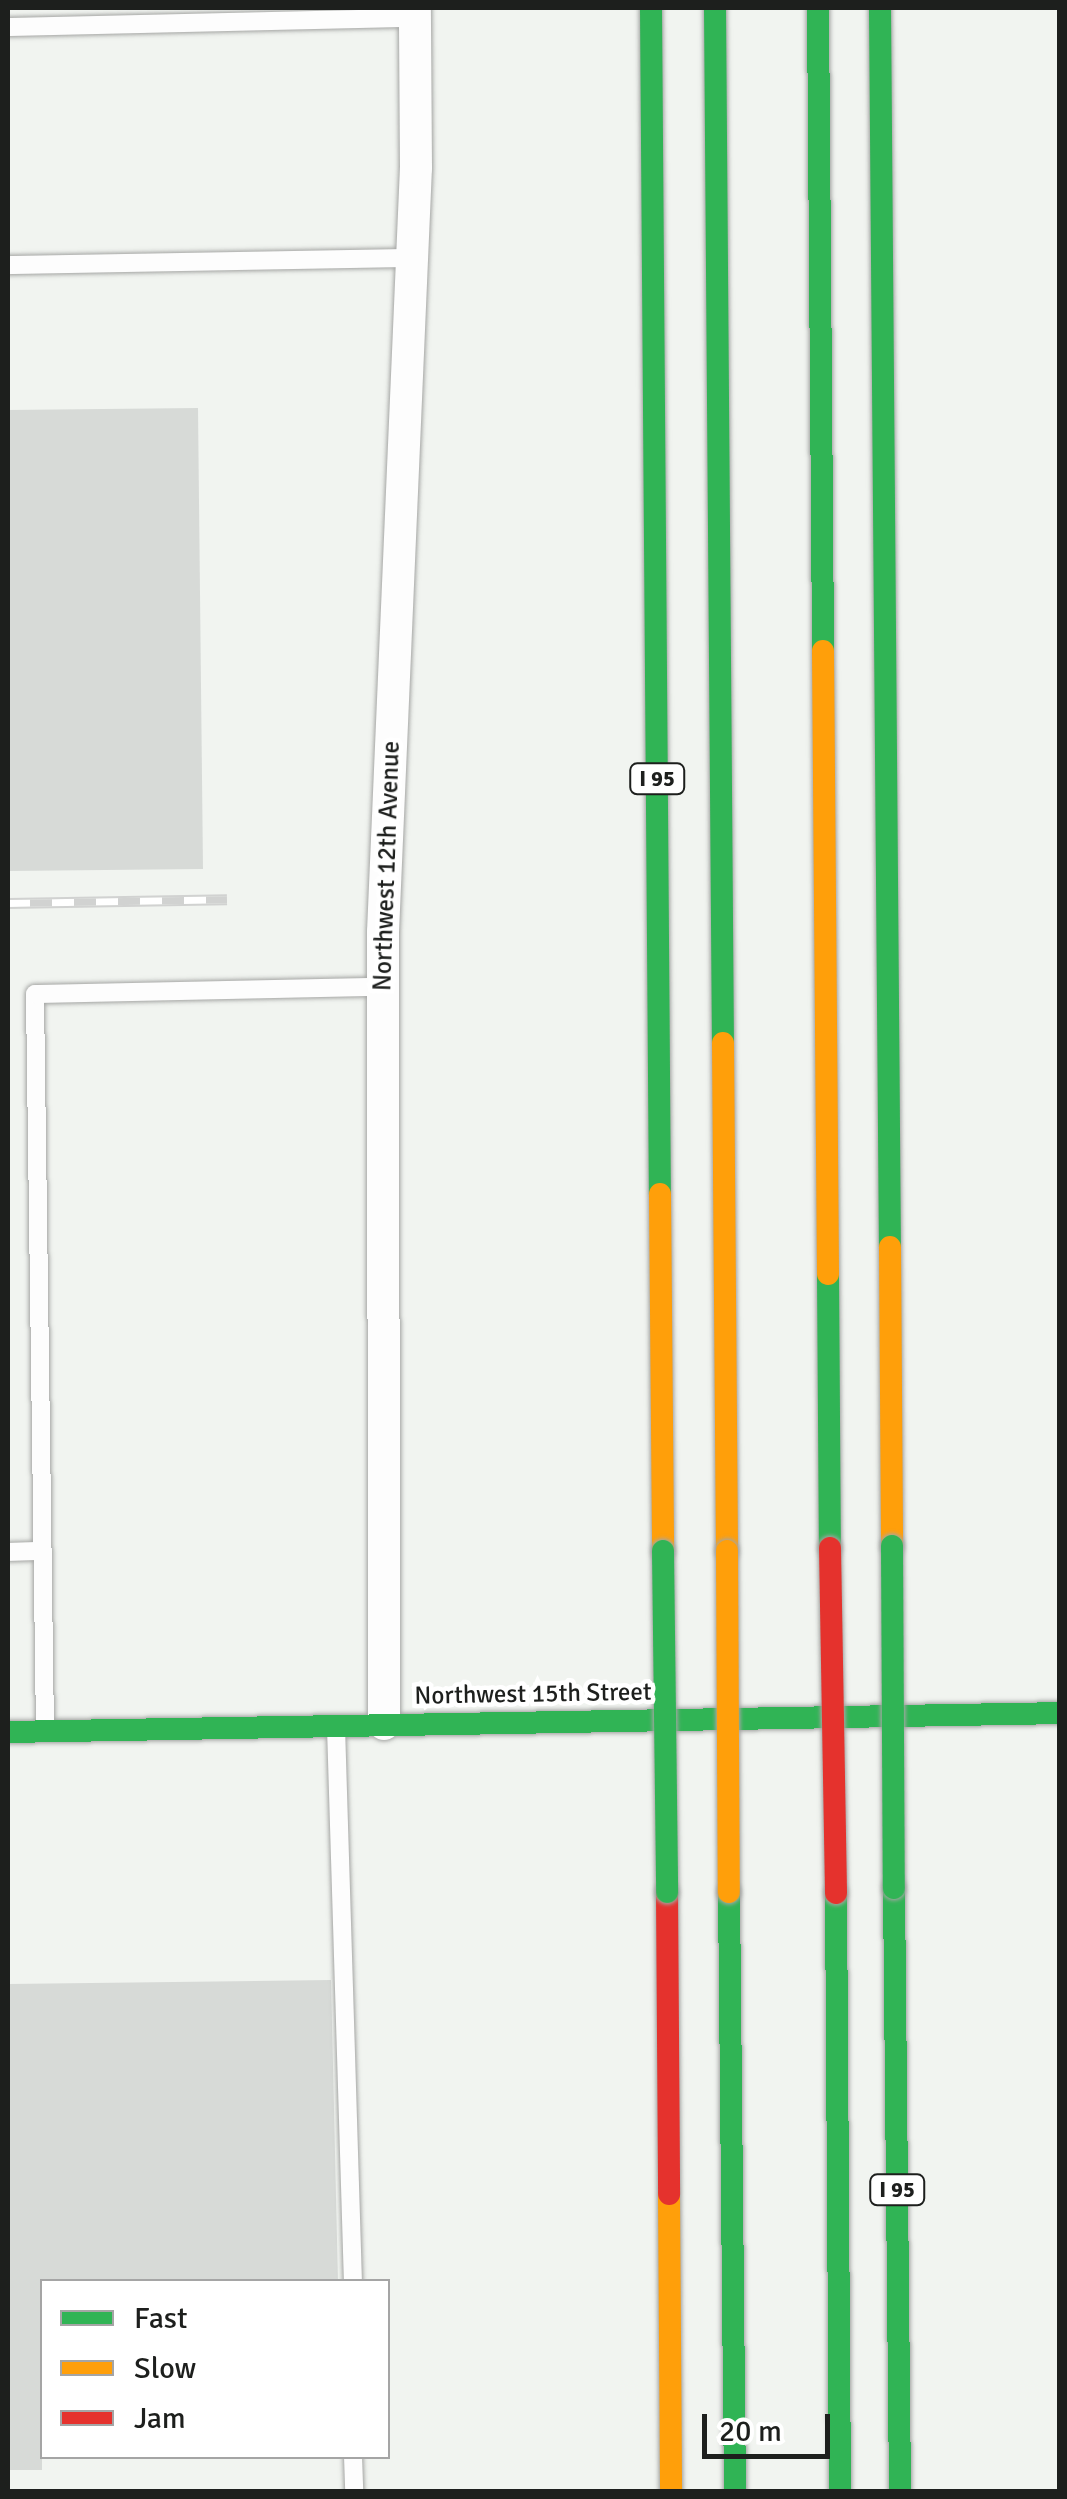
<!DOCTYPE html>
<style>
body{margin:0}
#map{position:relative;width:1067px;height:2499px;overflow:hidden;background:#f1f4f0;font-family:Signika,sans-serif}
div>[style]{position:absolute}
.building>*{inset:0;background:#d7dad7}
.roads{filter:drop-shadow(0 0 2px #a5a6a4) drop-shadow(0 0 2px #a5a6a4)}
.lane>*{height:18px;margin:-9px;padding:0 9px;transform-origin:9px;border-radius:9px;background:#fdfdfd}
.street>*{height:32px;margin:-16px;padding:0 16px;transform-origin:16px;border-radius:16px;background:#fdfdfd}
.fast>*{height:22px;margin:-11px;padding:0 11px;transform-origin:11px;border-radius:11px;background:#30b455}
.slow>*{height:22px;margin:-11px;padding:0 11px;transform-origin:11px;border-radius:11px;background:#ff9f0a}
.jam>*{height:22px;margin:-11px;padding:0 11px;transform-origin:11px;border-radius:11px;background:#e5322d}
.rail>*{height:11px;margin-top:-5.5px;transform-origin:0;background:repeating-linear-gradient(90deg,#fff 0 22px,#d1d2d1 0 44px);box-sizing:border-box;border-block:2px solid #d1d2d1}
.bridges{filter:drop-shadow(0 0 2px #a5a6a4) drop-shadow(0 0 2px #a5a6a4)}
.fast-bridge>*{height:22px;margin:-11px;padding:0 11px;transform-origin:11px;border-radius:11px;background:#30b455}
.slow-bridge>*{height:22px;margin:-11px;padding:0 11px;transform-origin:11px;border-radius:11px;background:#ff9f0a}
.jam-bridge>*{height:22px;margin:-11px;padding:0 11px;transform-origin:11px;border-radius:11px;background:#e5322d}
span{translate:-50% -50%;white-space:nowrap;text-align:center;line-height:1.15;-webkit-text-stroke:9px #fff;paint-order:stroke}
.shield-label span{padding:2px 8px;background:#fff;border:2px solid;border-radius:8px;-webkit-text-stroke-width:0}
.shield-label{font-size:22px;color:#1d1f1d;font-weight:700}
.street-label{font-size:25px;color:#1d1f1d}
.frame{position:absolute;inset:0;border:10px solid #1d1f1d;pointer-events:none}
.legend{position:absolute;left:40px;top:2279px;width:350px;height:180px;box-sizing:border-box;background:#fff;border:2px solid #a5a5a5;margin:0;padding:12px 18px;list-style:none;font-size:30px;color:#1d1f1d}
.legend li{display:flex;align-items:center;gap:20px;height:50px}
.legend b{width:50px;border:2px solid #a5a5a5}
.scale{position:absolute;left:702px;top:2414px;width:128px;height:45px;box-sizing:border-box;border:5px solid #1d1f1d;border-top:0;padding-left:12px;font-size:30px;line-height:35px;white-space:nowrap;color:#1d1f1d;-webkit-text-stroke:8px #fff;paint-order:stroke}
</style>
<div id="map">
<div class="building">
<i style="clip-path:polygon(198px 408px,203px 869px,8px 871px,8px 410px)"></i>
<i style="clip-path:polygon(331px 1980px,338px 2282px,42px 2282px,42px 2470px,8px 2470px,8px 1984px)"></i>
</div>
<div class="roads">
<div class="lane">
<i style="left:8px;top:27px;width:407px;rotate:-1.3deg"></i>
<i style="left:8px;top:265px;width:403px;rotate:-1deg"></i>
<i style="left:8px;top:1552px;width:34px;rotate:-2deg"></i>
<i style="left:336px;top:1727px;width:555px;rotate:88.25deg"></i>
<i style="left:45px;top:1730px;width:736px;rotate:-90.78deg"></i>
<i style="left:35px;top:994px;width:348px;rotate:-1.2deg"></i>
<i style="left:353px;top:2456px;width:36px;rotate:88deg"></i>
</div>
<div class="street">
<i style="left:384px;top:1724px;width:792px;rotate:-90.07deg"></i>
<i style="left:383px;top:932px;width:765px;rotate:-87.53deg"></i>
<i style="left:416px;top:168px;width:160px;rotate:-90.4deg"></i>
</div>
<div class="fast">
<i style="left:651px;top:8px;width:1186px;rotate:89.57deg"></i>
<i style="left:715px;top:8px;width:1035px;rotate:89.56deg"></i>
<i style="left:818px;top:8px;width:643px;rotate:89.55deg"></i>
<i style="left:880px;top:8px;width:1239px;rotate:89.54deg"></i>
<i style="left:828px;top:1274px;width:274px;rotate:89.6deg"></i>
<i style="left:8px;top:1732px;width:1052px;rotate:-1.03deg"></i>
<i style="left:894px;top:1888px;width:604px;rotate:89.43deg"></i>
<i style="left:729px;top:1892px;width:600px;rotate:89.43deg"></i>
<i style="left:836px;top:1893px;width:599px;rotate:89.62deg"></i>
</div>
<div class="slow">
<i style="left:823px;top:651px;width:623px;rotate:89.54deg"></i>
<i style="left:723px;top:1043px;width:508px;rotate:89.55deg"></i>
<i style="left:660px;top:1194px;width:357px;rotate:89.5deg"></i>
<i style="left:890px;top:1247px;width:299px;rotate:89.6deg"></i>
<i style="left:669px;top:2194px;width:298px;rotate:89.6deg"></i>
</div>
<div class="jam">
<i style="left:667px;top:1892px;width:302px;rotate:89.6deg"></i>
</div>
</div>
<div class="rail">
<i style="left:8px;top:903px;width:219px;rotate:-1deg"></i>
</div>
<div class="bridges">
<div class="fast-bridge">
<i style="left:892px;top:1546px;width:342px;rotate:89.7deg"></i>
<i style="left:663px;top:1551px;width:341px;rotate:89.3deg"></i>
</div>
<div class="slow-bridge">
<i style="left:727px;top:1551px;width:341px;rotate:89.7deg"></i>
</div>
<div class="jam-bridge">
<i style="left:830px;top:1548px;width:345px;rotate:89deg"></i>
</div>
</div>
<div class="shield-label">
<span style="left:657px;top:779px">I 95</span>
<span style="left:897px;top:2190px">I 95</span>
</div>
<div class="street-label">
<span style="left:387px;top:866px;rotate:-88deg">Northwest 12th Avenue</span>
<span style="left:533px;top:1694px;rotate:-1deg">Northwest 15th Street</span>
</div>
<div class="frame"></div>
<ul class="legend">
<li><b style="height:12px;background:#30b455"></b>Fast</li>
<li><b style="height:12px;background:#ff9f0a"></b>Slow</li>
<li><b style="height:12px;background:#e5322d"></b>Jam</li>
</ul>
<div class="scale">20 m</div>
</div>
